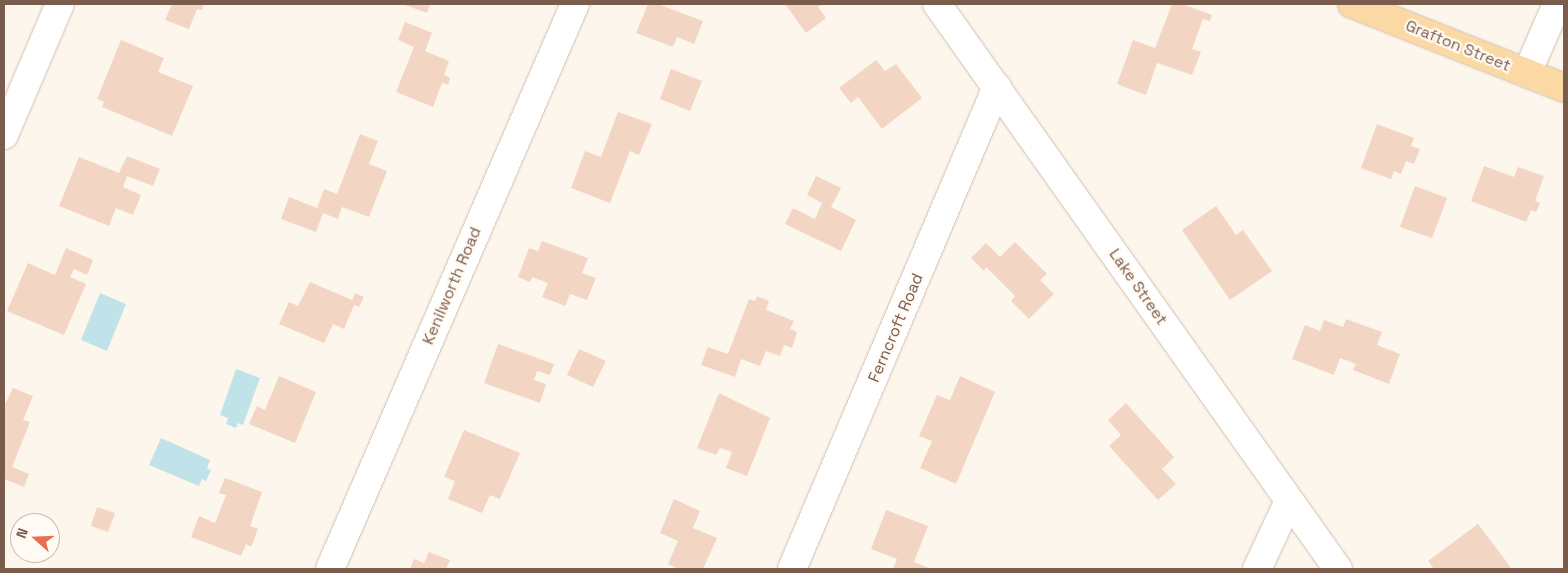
<!DOCTYPE html>
<style>
body{margin:0}
#map{position:relative;width:1568px;height:573px;overflow:hidden;background:#fdf6ec;font-family:"Space Grotesk",sans-serif}
div>[style]{position:absolute}
.water>*{inset:0;background:#bfe3e8}
.building>*{inset:0;background:#f3d5c3}
.roads{filter:drop-shadow(0 0 1px #d1beb0) drop-shadow(0 0 1px #d1beb0)}
.minor>*{height:28px;margin:-14px;padding:0 14px;transform-origin:14px;border-radius:14px;background:#fff}
.tertiary>*{height:28px;margin:-14px;padding:0 14px;transform-origin:14px;border-radius:14px;background:#fff}
.primary>*{height:28px;margin:-14px;padding:0 14px;transform-origin:14px;border-radius:14px;background:#fbd9a5}
span{translate:-50% -50%;white-space:nowrap;text-align:center;line-height:1.15;-webkit-text-stroke:4.5px #fffaf3;paint-order:stroke}
.street-label{font-size:16px;color:#7a5c4d}
.frame{position:absolute;inset:0;border:5px solid #7a5c4d;pointer-events:none}
.north{position:absolute;left:10px;top:513px;width:50px;height:50px;box-sizing:border-box;background:#fffaf3;border:1px solid #cabbb1;border-radius:50%;rotate:290deg;font-size:14px;font-weight:700;line-height:20px;text-align:center;color:#7a5c4d}
.north::after{content:'';display:block;margin:auto;width:18px;height:22px;background:#e76f51;clip-path:polygon(50% 0,100% 100%,50% 72%,0 100%)}
</style>
<div id="map">
<div class="water">
<i style="clip-path:polygon(100px 293px,126px 304px,107px 351px,81px 340px)"></i>
<i style="clip-path:polygon(236px 369px,260px 378px,243px 425px,238px 423px,236px 428px,226px 424px,228px 418px,220px 415px)"></i>
<i style="clip-path:polygon(161px 438px,210px 460px,207px 468px,211px 470px,206px 481px,202px 479px,199px 486px,149px 465px)"></i>
</div>
<div class="building">
<i style="clip-path:polygon(172px 4px,204px 4px,202px 10px,197px 9px,189px 29px,165px 20px)"></i>
<i style="clip-path:polygon(402px 4px,430px 4px,427px 13px)"></i>
<i style="clip-path:polygon(648px 4px,658px 4px,703px 21px,694px 44px,677px 37px,673px 47px,636px 33px)"></i>
<i style="clip-path:polygon(785px 4px,823px 4px,818px 7px,826px 18px,806px 33px)"></i>
<i style="clip-path:polygon(1172px 4px,1182px 4px,1212px 15px,1210px 21px,1203px 19px,1192px 49px,1201px 52px,1192px 75px,1157px 63px,1146px 95px,1117px 84px,1133px 40px,1155px 48px)"></i>
<i style="clip-path:polygon(405px 22px,432px 33px,425px 51px,449px 61px,444px 75px,450px 78px,448px 85px,442px 83px,433px 107px,396px 92px,414px 47px,398px 40px)"></i>
<i style="clip-path:polygon(121px 40px,164px 58px,158px 72px,193px 86px,172px 136px,102px 107px,104px 102px,97px 99px)"></i>
<i style="clip-path:polygon(876px 60px,885px 71px,896px 64px,922px 98px,882px 129px,858px 97px,851px 103px,839px 88px)"></i>
<i style="clip-path:polygon(671px 69px,702px 81px,690px 111px,660px 99px)"></i>
<i style="clip-path:polygon(618px 112px,652px 124px,639px 155px,630px 151px,610px 203px,571px 188px,585px 151px,601px 157px)"></i>
<i style="clip-path:polygon(1377px 124px,1414px 138px,1411px 146px,1420px 149px,1414px 164px,1406px 161px,1401px 174px,1394px 171px,1391px 179px,1361px 168px)"></i>
<i style="clip-path:polygon(360px 134px,378px 141px,369px 164px,387px 171px,369px 217px,342px 207px,338px 219px,323px 213px,316px 232px,281px 219px,289px 197px,317px 208px,324px 189px,337px 194px)"></i>
<i style="clip-path:polygon(127px 156px,160px 169px,153px 186px,127px 176px,123px 187px,141px 195px,133px 215px,116px 208px,109px 226px,59px 206px,79px 157px,119px 173px)"></i>
<i style="clip-path:polygon(1484px 166px,1514px 177px,1518px 167px,1544px 176px,1535px 201px,1540px 203px,1536px 212px,1531px 210px,1526px 222px,1471px 201px)"></i>
<i style="clip-path:polygon(816px 176px,841px 188px,831px 207px,856px 220px,841px 251px,785px 224px,793px 208px,815px 219px,822px 203px,807px 195px)"></i>
<i style="clip-path:polygon(1415px 186px,1447px 198px,1432px 238px,1400px 227px)"></i>
<i style="clip-path:polygon(1216px 206px,1236px 235px,1243px 230px,1272px 271px,1230px 300px,1182px 230px)"></i>
<i style="clip-path:polygon(542px 241px,588px 258px,582px 273px,596px 278px,587px 300px,570px 294px,565px 306px,542px 297px,548px 283px,532px 277px,530px 282px,518px 277px,529px 248px,538px 251px)"></i>
<i style="clip-path:polygon(1015px 242px,1047px 274px,1040px 280px,1054px 294px,1029px 319px,1011px 301px,1015px 296px,986px 267px,984px 271px,971px 258px,986px 243px,1000px 257px)"></i>
<i style="clip-path:polygon(66px 248px,93px 260px,87px 275px,74px 269px,70px 277px,86px 284px,64px 335px,7px 311px,28px 263px,55px 275px)"></i>
<i style="clip-path:polygon(310px 282px,352px 300px,355px 293px,364px 297px,359px 307px,354px 305px,344px 329px,333px 324px,324px 343px,279px 324px,289px 302px,298px 306px)"></i>
<i style="clip-path:polygon(757px 296px,769px 301px,766px 310px,794px 321px,790px 329px,797px 332px,792px 348px,784px 345px,780px 356px,766px 351px,760px 366px,741px 359px,735px 377px,701px 365px,708px 347px,728px 354px,749px 299px,755px 301px)"></i>
<i style="clip-path:polygon(1346px 319px,1382px 332px,1377px 345px,1400px 354px,1389px 384px,1353px 370px,1356px 364px,1340px 358px,1334px 375px,1292px 359px,1305px 325px,1320px 331px,1324px 320px,1343px 327px)"></i>
<i style="clip-path:polygon(498px 344px,554px 364px,550px 375px,537px 371px,534px 380px,546px 384px,540px 403px,484px 383px)"></i>
<i style="clip-path:polygon(579px 349px,606px 361px,593px 387px,567px 375px)"></i>
<i style="clip-path:polygon(279px 376px,316px 392px,295px 443px,249px 424px,257px 406px,265px 410px)"></i>
<i style="clip-path:polygon(960px 376px,995px 392px,956px 484px,920px 468px,932px 441px,919px 436px,937px 395px,950px 400px)"></i>
<i style="clip-path:polygon(13px 388px,33px 396px,23px 420px,30px 422px,12px 467px,29px 474px,24px 487px,4px 479px,4px 406px)"></i>
<i style="clip-path:polygon(719px 393px,770px 418px,747px 476px,726px 468px,732px 452px,720px 448px,716px 455px,697px 448px)"></i>
<i style="clip-path:polygon(1126px 403px,1174px 457px,1162px 469px,1176px 484px,1158px 500px,1109px 446px,1121px 435px,1108px 420px)"></i>
<i style="clip-path:polygon(464px 430px,520px 453px,500px 499px,490px 495px,482px 513px,448px 499px,455px 481px,444px 477px)"></i>
<i style="clip-path:polygon(225px 478px,262px 492px,250px 526px,258px 529px,251px 547px,246px 544px,241px 556px,191px 537px,199px 516px,215px 523px,226px 495px,219px 493px)"></i>
<i style="clip-path:polygon(674px 499px,700px 511px,693px 528px,717px 538px,703px 569px,678px 569px,668px 564px,678px 541px,660px 533px)"></i>
<i style="clip-path:polygon(97px 507px,115px 513px,108px 532px,91px 526px)"></i>
<i style="clip-path:polygon(886px 510px,928px 526px,914px 562px,931px 569px,893px 569px,897px 559px,871px 549px)"></i>
<i style="clip-path:polygon(1478px 524px,1512px 569px,1434px 569px,1428px 561px)"></i>
<i style="clip-path:polygon(429px 552px,450px 560px,446px 569px,410px 569px,414px 559px,424px 563px)"></i>
</div>
<div class="roads">
<div class="minor">
<i style="left:1527px;top:73px;width:75px;rotate:-66.5deg"></i>
<i style="left:4px;top:135px;width:142px;rotate:-66.9deg"></i>
<i style="left:330px;top:569px;width:616px;rotate:-66.56deg"></i>
<i style="left:792px;top:569px;width:524px;rotate:-66.96deg"></i>
<i style="left:1257px;top:569px;width:75px;rotate:-64.8deg"></i>
</div>
<div class="tertiary">
<i style="left:937px;top:4px;width:693px;rotate:54.64deg"></i>
</div>
<div class="primary">
<i style="left:1352px;top:4px;width:228px;rotate:21.6deg"></i>
</div>
</div>
<div class="street-label">
<span style="left:1458px;top:46px;rotate:22deg">Grafton Street</span>
<span style="left:452px;top:286px;rotate:-67deg">Kenilworth Road</span>
<span style="left:1138px;top:287px;rotate:55deg">Lake Street</span>
<span style="left:896px;top:328px;rotate:-67deg">Ferncroft Road</span>
</div>
<div class="frame"></div>
<div class="north">N</div>
</div>
